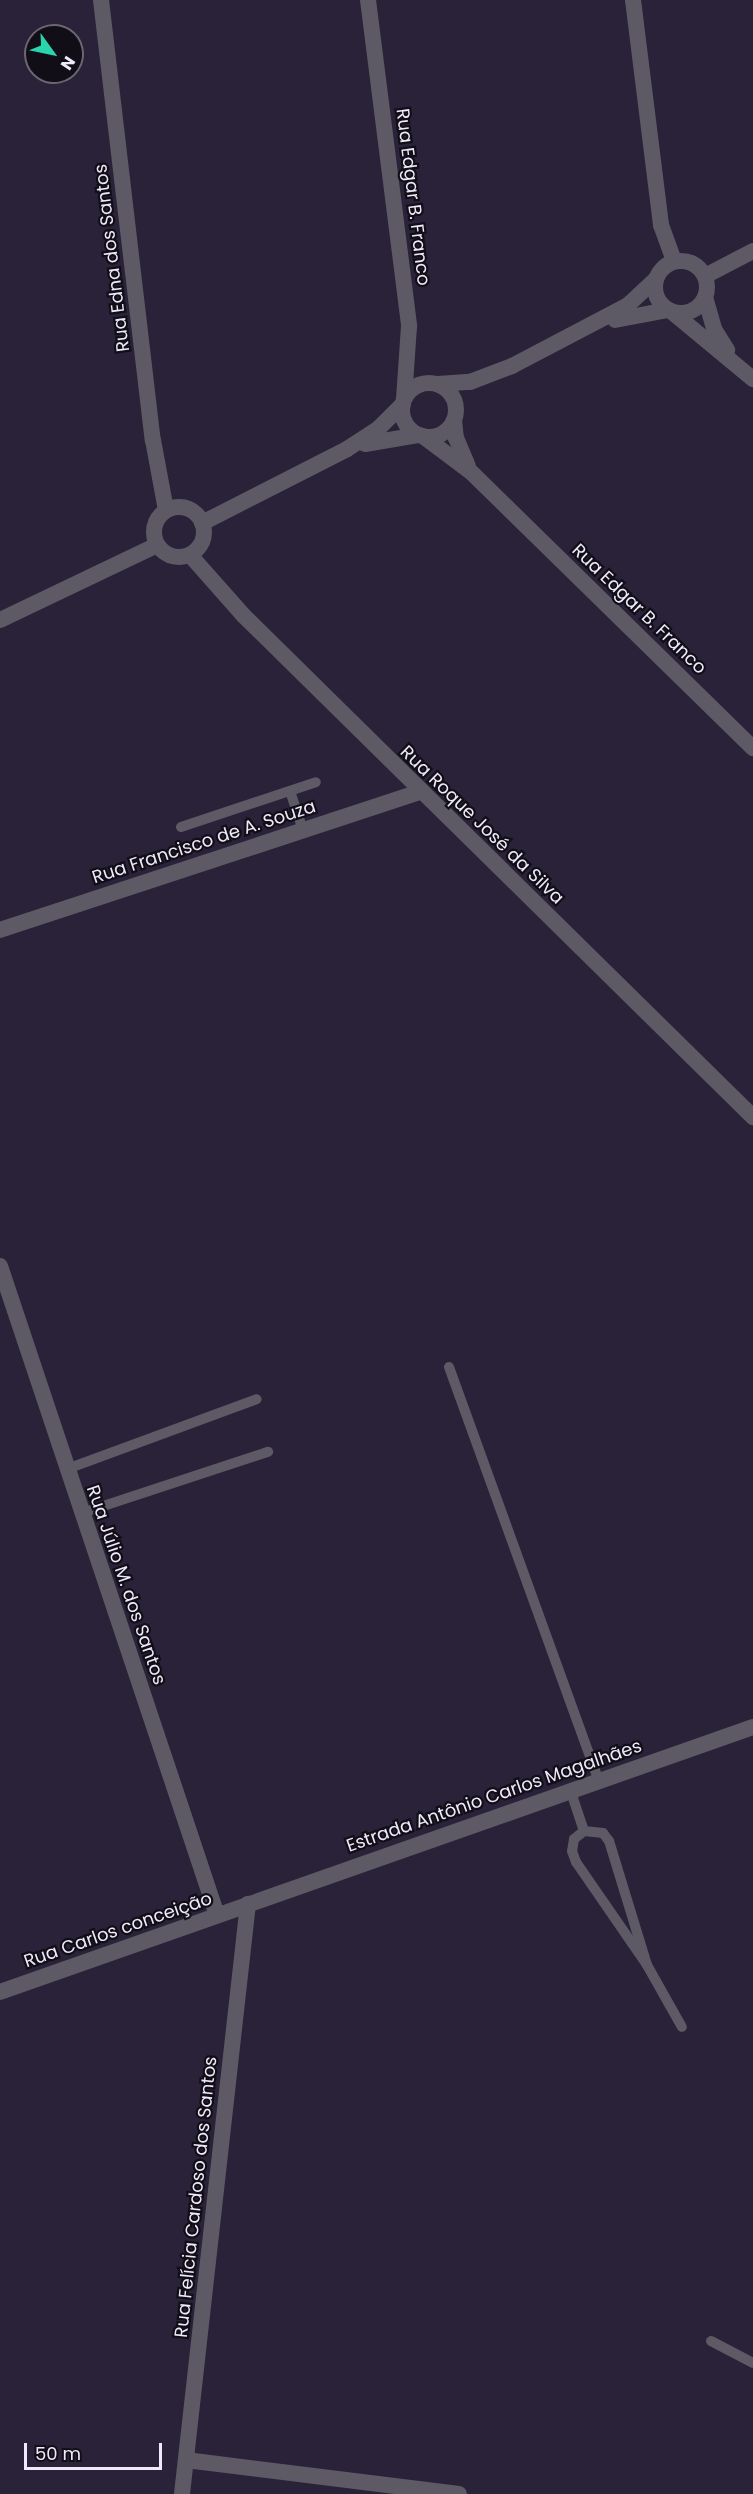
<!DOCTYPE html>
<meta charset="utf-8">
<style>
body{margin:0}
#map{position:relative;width:753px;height:2494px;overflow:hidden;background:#2a2238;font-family:Poppins,sans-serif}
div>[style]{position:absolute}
.service>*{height:10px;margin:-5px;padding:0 5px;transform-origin:5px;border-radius:5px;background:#5e5a65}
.minor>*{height:16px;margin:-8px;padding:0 8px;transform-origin:8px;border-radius:8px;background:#5e5a65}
.minor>.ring{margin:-8px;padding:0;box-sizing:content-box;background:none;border:16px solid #5e5a65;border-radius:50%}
span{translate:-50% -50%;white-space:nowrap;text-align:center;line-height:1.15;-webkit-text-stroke:4.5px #110e18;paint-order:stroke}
.street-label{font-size:18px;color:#efeaf9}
.north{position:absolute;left:24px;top:24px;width:60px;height:60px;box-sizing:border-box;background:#110e18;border:2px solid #6a6672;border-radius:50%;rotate:123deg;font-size:16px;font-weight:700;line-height:24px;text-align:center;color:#efeaf9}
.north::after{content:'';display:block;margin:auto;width:21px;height:27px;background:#29d5ac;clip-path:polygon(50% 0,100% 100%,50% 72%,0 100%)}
.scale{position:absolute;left:24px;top:2443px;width:138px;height:27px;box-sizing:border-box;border:3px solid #efeaf9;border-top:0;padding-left:8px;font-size:18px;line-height:21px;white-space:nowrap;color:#efeaf9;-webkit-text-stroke:4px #110e18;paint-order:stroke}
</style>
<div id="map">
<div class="service">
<i style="left:290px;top:791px;width:41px;rotate:71.6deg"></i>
<i style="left:181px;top:827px;width:142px;rotate:-18.4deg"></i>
<i style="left:449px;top:1367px;width:441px;rotate:70.1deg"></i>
<i style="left:67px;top:1469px;width:202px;rotate:-20.2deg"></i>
<i style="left:82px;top:1513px;width:196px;rotate:-18.2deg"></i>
<i style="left:571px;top:1792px;width:41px;rotate:71.6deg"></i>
<i style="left:647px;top:1965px;width:130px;rotate:-107deg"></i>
<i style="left:609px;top:1841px;width:10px;rotate:-127deg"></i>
<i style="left:603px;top:1833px;width:19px;rotate:-174deg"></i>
<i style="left:584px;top:1831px;width:13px;rotate:141deg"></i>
<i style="left:574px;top:1839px;width:12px;rotate:99deg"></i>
<i style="left:572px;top:1851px;width:12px;rotate:70deg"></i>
<i style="left:576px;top:1862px;width:125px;rotate:55.4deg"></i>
<i style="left:647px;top:1965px;width:71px;rotate:60.6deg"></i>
<i style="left:711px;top:2341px;width:47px;rotate:27.6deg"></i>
</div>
<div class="minor">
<i style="left:101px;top:0;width:443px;rotate:83.3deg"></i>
<i style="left:153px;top:440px;width:71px;rotate:79.5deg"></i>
<i style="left:368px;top:0;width:329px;rotate:82.8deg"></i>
<i style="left:409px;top:326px;width:73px;rotate:93.9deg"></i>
<i style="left:633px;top:0;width:227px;rotate:82.9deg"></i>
<i style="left:661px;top:225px;width:38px;rotate:70deg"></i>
<i class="ring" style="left:655px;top:261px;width:36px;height:36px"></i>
<i style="left:705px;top:276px;width:54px;rotate:-27.5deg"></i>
<i style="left:705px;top:297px;width:33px;rotate:74deg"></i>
<i style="left:714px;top:329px;width:25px;rotate:58deg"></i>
<i style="left:671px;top:311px;width:107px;rotate:39.7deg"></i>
<i style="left:615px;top:320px;width:54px;rotate:-10.7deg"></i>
<i class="ring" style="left:402px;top:383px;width:38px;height:38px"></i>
<i style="left:438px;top:384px;width:32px;rotate:-4deg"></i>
<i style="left:470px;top:382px;width:45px;rotate:-20.9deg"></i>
<i style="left:512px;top:366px;width:131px;rotate:-27.7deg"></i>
<i style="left:628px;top:305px;width:37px;rotate:-43deg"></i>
<i style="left:454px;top:420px;width:18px;rotate:84deg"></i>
<i style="left:456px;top:438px;width:30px;rotate:67deg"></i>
<i style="left:423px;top:436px;width:60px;rotate:36.9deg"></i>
<i style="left:471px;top:472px;width:395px;rotate:44.4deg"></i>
<i style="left:365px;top:444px;width:55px;rotate:-9.5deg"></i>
<i class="ring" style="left:154px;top:507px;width:34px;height:34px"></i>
<i style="left:202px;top:523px;width:163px;rotate:-27deg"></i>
<i style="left:347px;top:449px;width:38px;rotate:-33deg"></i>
<i style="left:379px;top:428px;width:34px;rotate:-45deg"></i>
<i style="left:190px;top:555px;width:80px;rotate:48.5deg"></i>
<i style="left:243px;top:615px;width:716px;rotate:44.55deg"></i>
<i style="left:0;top:620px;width:174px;rotate:-25.5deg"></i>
<i style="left:0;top:930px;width:442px;rotate:-18.2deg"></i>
<i style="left:0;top:1266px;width:684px;rotate:71.51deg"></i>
<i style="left:0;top:1992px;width:798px;rotate:-19.39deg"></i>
<i style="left:186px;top:2460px;width:275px;rotate:7.1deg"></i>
<i style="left:182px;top:2494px;width:594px;rotate:-83.62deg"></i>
</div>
<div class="street-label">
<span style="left:413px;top:197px;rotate:83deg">Rua Edgar B. Franco</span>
<span style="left:112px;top:258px;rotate:-97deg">Rua Edna dos Santos</span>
<span style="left:639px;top:609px;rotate:44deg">Rua Edgar B. Franco</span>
<span style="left:482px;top:825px;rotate:44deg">Rua Roque José da Silva</span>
<span style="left:204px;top:842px;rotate:-18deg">Rua Francisco de A. Souza</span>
<span style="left:126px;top:1585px;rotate:71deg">Rua Júlio M. dos Santos</span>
<span style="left:494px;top:1796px;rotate:-19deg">Estrada Antônio Carlos Magalhães</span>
<span style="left:118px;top:1930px;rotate:-19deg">Rua Carlos conceição</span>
<span style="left:196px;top:2197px;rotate:-84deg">Rua Felícia Cardoso dos Santos</span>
</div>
<div class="north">N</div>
<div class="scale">50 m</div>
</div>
